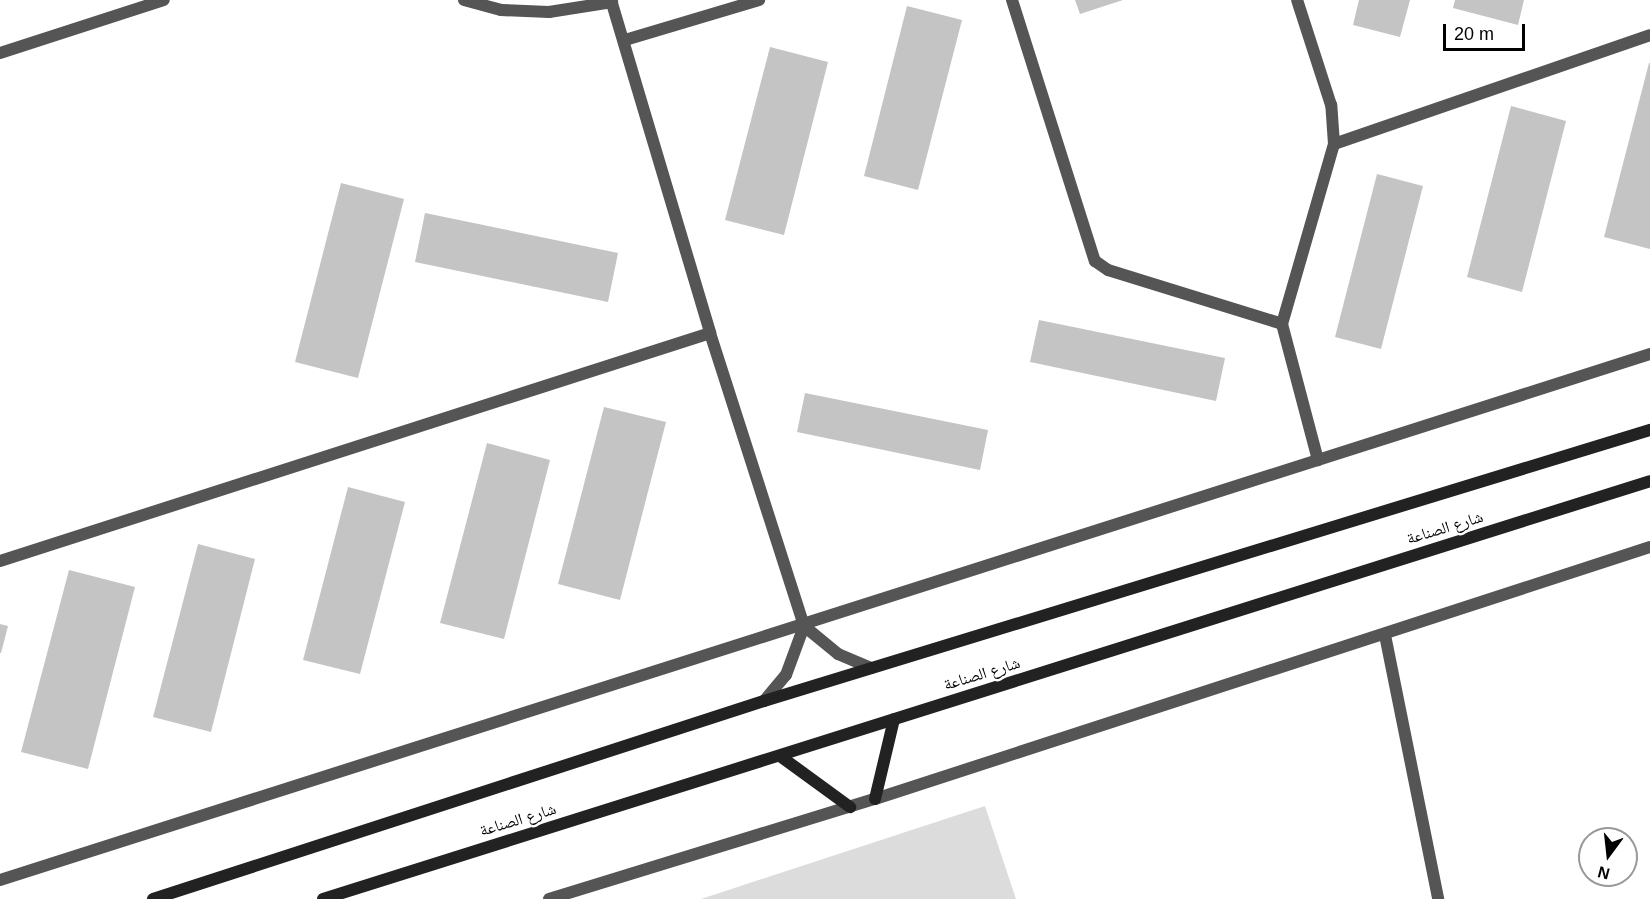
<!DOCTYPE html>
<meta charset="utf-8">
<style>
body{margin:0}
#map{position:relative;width:1650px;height:899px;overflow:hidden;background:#fff;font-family:Arial,"Noto Naskh Arabic",sans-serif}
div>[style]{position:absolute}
.green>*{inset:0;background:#dcdcdc}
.building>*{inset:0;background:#c4c4c4}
.street>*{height:12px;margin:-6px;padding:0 6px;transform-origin:6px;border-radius:6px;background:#555}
.secondary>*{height:12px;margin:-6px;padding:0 6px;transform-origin:6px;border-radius:6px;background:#222}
span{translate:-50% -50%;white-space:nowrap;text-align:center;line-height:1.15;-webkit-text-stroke:5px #fff;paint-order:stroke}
.street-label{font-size:16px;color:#000}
.north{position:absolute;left:1578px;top:827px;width:60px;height:60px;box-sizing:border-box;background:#fff;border:2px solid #999;border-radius:50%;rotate:195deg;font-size:16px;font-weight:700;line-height:24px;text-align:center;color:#000}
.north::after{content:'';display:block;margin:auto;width:21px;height:27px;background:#000;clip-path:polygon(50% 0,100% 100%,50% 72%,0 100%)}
.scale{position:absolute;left:1443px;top:24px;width:82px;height:27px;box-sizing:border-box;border:3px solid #000;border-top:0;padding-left:8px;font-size:18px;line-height:21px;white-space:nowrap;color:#000;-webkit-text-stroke:4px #fff;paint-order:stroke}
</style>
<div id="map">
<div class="green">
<i style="clip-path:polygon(985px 806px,1016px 899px,701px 899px)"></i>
</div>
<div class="building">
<i style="clip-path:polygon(1075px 0,1123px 0,1080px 14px)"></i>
<i style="clip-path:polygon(1359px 0,1410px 0,1400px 37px,1353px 25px)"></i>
<i style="clip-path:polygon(1455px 0,1524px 0,1518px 25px,1453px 8px)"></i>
<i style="clip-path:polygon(907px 6px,962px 20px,918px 190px,864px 176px)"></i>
<i style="clip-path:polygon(770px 47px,828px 62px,784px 235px,725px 220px)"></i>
<i style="clip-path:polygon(1649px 63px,1650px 63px,1650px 249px,1604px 237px)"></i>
<i style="clip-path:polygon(1511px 106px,1566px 121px,1522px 292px,1467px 277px)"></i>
<i style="clip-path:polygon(1377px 174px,1423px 186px,1381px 349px,1335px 337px)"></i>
<i style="clip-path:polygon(341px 183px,404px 199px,358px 378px,295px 362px)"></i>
<i style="clip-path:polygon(425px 213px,618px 253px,608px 302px,415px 262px)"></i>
<i style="clip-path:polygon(1039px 320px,1225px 358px,1216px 401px,1030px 362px)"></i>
<i style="clip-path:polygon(805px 393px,988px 430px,980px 470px,797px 432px)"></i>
<i style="clip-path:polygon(604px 407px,666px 422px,620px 600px,558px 584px)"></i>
<i style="clip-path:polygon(487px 443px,550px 460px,504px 639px,440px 623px)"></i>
<i style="clip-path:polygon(348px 487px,405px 502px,360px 674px,303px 660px)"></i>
<i style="clip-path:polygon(198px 544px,255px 559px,211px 732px,153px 717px)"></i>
<i style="clip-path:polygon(69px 570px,135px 587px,88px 769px,21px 752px)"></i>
<i style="clip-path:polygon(0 624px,8px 626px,1px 653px,0 653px)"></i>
</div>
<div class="street">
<i style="left:464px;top:0;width:38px;rotate:15deg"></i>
<i style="left:501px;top:10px;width:48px;rotate:2.4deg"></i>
<i style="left:549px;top:12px;width:64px;rotate:-9deg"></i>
<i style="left:611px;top:0;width:347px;rotate:73.4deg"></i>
<i style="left:710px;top:333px;width:308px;rotate:72.2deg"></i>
<i style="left:804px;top:626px;width:44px;rotate:39.5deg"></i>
<i style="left:838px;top:654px;width:36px;rotate:23deg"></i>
<i style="left:1012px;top:0;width:274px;rotate:72.4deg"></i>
<i style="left:1095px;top:261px;width:16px;rotate:35deg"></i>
<i style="left:1108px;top:270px;width:182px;rotate:17.2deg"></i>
<i style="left:1282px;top:324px;width:141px;rotate:75.2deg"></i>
<i style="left:625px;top:40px;width:140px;rotate:-16.6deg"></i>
<i style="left:0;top:53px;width:172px;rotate:-17.9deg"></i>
<i style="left:1334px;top:144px;width:334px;rotate:-19deg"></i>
<i style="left:1282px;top:324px;width:187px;rotate:-73.9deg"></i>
<i style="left:1334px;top:144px;width:39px;rotate:-94deg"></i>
<i style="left:1331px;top:105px;width:110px;rotate:-107.9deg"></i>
<i style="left:0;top:561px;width:746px;rotate:-17.8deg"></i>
<i style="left:1385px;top:635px;width:269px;rotate:78.6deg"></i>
<i style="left:764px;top:701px;width:34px;rotate:-50deg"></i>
<i style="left:786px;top:675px;width:52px;rotate:-69.8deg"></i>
<i style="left:0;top:880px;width:1732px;rotate:-17.68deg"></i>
<i style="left:549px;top:899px;width:341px;rotate:-17.1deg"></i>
<i style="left:875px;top:799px;width:815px;rotate:-18.01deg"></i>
</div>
<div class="secondary">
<i style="left:780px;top:756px;width:87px;rotate:36.1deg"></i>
<i style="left:875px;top:799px;width:82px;rotate:-76.6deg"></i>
<i style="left:153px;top:899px;width:642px;rotate:-17.96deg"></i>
<i style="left:764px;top:701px;width:927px;rotate:-17.01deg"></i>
<i style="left:323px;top:899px;width:1391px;rotate:-17.48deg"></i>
</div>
<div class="street-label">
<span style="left:1445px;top:528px;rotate:-17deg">شارع الصناعة</span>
<span style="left:982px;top:674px;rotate:-17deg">شارع الصناعة</span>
<span style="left:518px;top:820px;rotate:-17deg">شارع الصناعة</span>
</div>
<div class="north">N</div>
<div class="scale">20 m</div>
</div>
